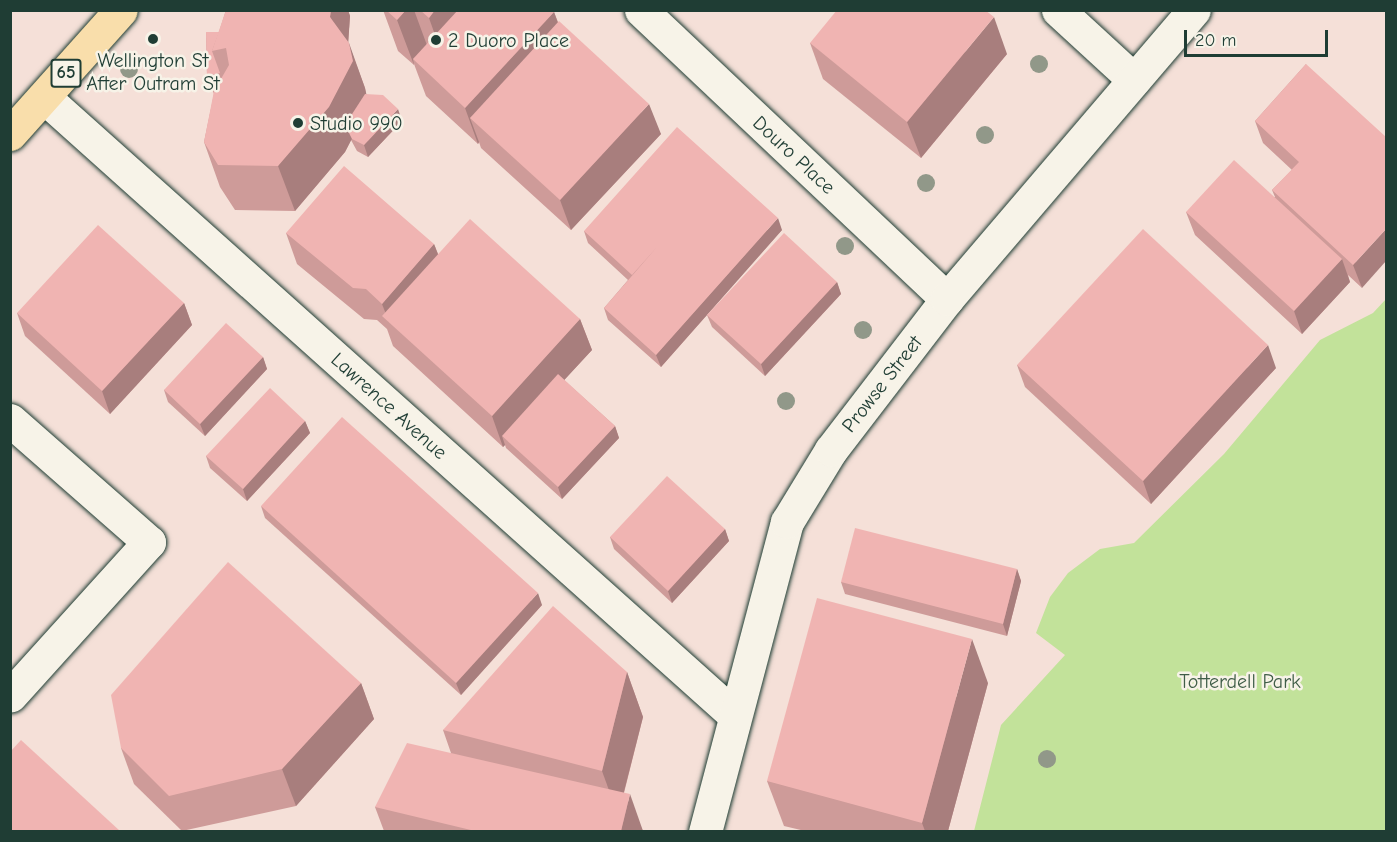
<!DOCTYPE html>
<style>
body{margin:0}
#map{position:relative;width:1397px;height:842px;overflow:hidden;background:#f5e0d8;font-family:"Comic Neue",sans-serif}
div>[style]{position:absolute}
.green>*{inset:0;background:#c2e29a}
.roads{filter:drop-shadow(0 0 2px #1f3d34) drop-shadow(0 0 2px #1f3d34)}
.minor>*{height:33px;margin:-16.5px;padding:0 16.5px;transform-origin:16.5px;border-radius:16.5px;background:#f7f3e8}
.major>*{height:33px;margin:-16.5px;padding:0 16.5px;transform-origin:16.5px;border-radius:16.5px;background:#f9deab}
.trees>*{width:18px;height:18px;margin:-9px;border-radius:50%;background:#919889}
.wall>*{inset:0;background:#ce9b99}
.shaded-wall>*{inset:0;background:#a87e7d}
.building>*{inset:0;background:#f0b4b2}
.dots>*{width:16px;height:16px;translate:-50% -50%;box-sizing:border-box;border:3px solid #f7f3e8;border-radius:50%}
span{translate:-50% -50%;white-space:nowrap;text-align:center;line-height:1.15;-webkit-text-stroke:5px #f7f3e8;paint-order:stroke}
.shield-label span{padding:2px 4px;background:#f7f3e8;border:2px solid;border-radius:4px;-webkit-text-stroke-width:0}
.shield-label{font-size:18px;color:#1f3d34;font-weight:700}
.poi-label{font-size:20px;color:#1f3d34}
.left{translate:0 -50%;text-align:left}
.street-label{font-size:20px;color:#1f3d34}
.park-label{font-size:20px;color:#405e48}
.frame{position:absolute;inset:0;border:12px solid #1f3d34;pointer-events:none}
.scale{position:absolute;left:1184px;top:30px;width:144px;height:27px;box-sizing:border-box;border:3px solid #1f3d34;border-top:0;padding-left:8px;font-size:18px;line-height:21px;white-space:nowrap;color:#1f3d34;-webkit-text-stroke:4px #f7f3e8;paint-order:stroke}
</style>
<div id="map">
<div class="green">
<i style="clip-path:polygon(1386px 299px,1386px 831px,974px 831px,1001px 725px,1065px 655px,1036px 633px,1050px 597px,1068px 573px,1100px 549px,1134px 543px,1224px 454px,1320px 340px,1373px 313px)"></i>
</div>
<div class="roads">
<div class="minor">
<i style="left:641px;top:10px;width:421px;rotate:43.4deg"></i>
<i style="left:1058px;top:10px;width:103px;rotate:42.6deg"></i>
<i style="left:44px;top:97px;width:925px;rotate:41.84deg"></i>
<i style="left:10px;top:420px;width:185px;rotate:41.3deg"></i>
<i style="left:149px;top:542px;width:207px;rotate:132.1deg"></i>
<i style="left:705px;top:832px;width:321px;rotate:-75.2deg"></i>
<i style="left:787px;top:522px;width:84px;rotate:-58.6deg"></i>
<i style="left:831px;top:450px;width:190px;rotate:-52.5deg"></i>
<i style="left:947px;top:299px;width:380px;rotate:-49.5deg"></i>
</div>
<div class="major">
<i style="left:10px;top:134px;width:166px;rotate:-48.2deg"></i>
</div>
</div>
<div class="trees">
<i style="left:1039px;top:64px"></i>
<i style="left:129px;top:69px"></i>
<i style="left:985px;top:135px"></i>
<i style="left:926px;top:183px"></i>
<i style="left:845px;top:246px"></i>
<i style="left:863px;top:330px"></i>
<i style="left:786px;top:401px"></i>
<i style="left:1047px;top:759px"></i>
</div>
<div class="wall">
<i style="clip-path:polygon(226px 10px,348px 10px,350px 16px,348px 42px,365px 88px,366px 94px,402px 121px,368px 157px,357px 151px,351px 140px,345px 152px,295px 211px,235px 210px,220px 187px,204px 142px,214px 94px,207px 76px,206px 32px,219px 32px)"></i>
<i style="clip-path:polygon(383px 10px,553px 10px,554px 12px,558px 22px,661px 134px,571px 230px,481px 148px,479px 142px,478px 144px,426px 96px,414px 64px,414px 65px,398px 51px)"></i>
<i style="clip-path:polygon(810px 43px,1007px 54px,921px 158px,823px 79px)"></i>
<i style="clip-path:polygon(1306px 64px,1362px 288px,1348px 275px,1350px 282px,1302px 334px,1195px 235px,1186px 212px,1275px 197px,1272px 190px,1292px 170px,1263px 143px,1255px 121px)"></i>
<i style="clip-path:polygon(782px 230px,661px 367px,608px 320px,604px 308px,628px 280px,588px 243px,584px 231px)"></i>
<i style="clip-path:polygon(286px 233px,434px 244px,438px 254px,580px 319px,592px 350px,564px 380px,615px 426px,619px 438px,562px 499px,506px 448px,505px 445px,503px 447px,393px 346px,387px 329px,377px 320px,364px 319px,297px 264px)"></i>
<i style="clip-path:polygon(837px 282px,841px 294px,765px 376px,712px 327px,707px 315px)"></i>
<i style="clip-path:polygon(184px 303px,192px 325px,110px 414px,25px 336px,17px 313px)"></i>
<i style="clip-path:polygon(263px 357px,267px 369px,205px 436px,168px 402px,164px 390px)"></i>
<i style="clip-path:polygon(1017px 365px,1276px 368px,1151px 504px,1025px 387px)"></i>
<i style="clip-path:polygon(305px 421px,310px 433px,247px 501px,210px 468px,206px 456px)"></i>
<i style="clip-path:polygon(261px 506px,542px 605px,461px 695px,265px 518px)"></i>
<i style="clip-path:polygon(725px 529px,729px 541px,672px 603px,614px 549px,610px 537px)"></i>
<i style="clip-path:polygon(1017px 569px,1021px 581px,1007px 636px,845px 594px,841px 582px)"></i>
<i style="clip-path:polygon(627px 672px,643px 717px,624px 793px,643px 831px,384px 831px,375px 807px,451px 753px,443px 730px)"></i>
<i style="clip-path:polygon(361px 683px,374px 719px,296px 806px,182px 831px,134px 784px,121px 748px)"></i>
<i style="clip-path:polygon(988px 683px,948px 831px,805px 831px,784px 826px,767px 781px)"></i>
</div>
<div class="shaded-wall">
<i style="clip-path:polygon(331px 10px,348px 10px,350px 16px,347px 62px,330px 17px)"></i>
<i style="clip-path:polygon(406px 10px,414px 10px,428px 48px,413px 59px,414px 65px,397px 20px)"></i>
<i style="clip-path:polygon(435px 10px,490px 10px,445px 63px,429px 18px)"></i>
<i style="clip-path:polygon(554px 12px,567px 48px,470px 118px,479px 142px,478px 144px,465px 108px)"></i>
<i style="clip-path:polygon(994px 17px,1007px 54px,921px 158px,907px 122px)"></i>
<i style="clip-path:polygon(349px 43px,365px 88px,369px 106px,345px 152px,295px 211px,278px 166px)"></i>
<i style="clip-path:polygon(649px 104px,661px 134px,571px 230px,560px 200px)"></i>
<i style="clip-path:polygon(398px 109px,402px 121px,368px 157px,364px 145px)"></i>
<i style="clip-path:polygon(778px 218px,782px 230px,661px 367px,656px 355px)"></i>
<i style="clip-path:polygon(1386px 229px,1386px 261px,1362px 288px,1353px 265px)"></i>
<i style="clip-path:polygon(434px 244px,446px 275px,389px 322px,382px 304px)"></i>
<i style="clip-path:polygon(1342px 259px,1350px 282px,1302px 334px,1294px 311px)"></i>
<i style="clip-path:polygon(837px 282px,841px 294px,765px 376px,761px 364px)"></i>
<i style="clip-path:polygon(184px 303px,192px 325px,110px 414px,102px 391px)"></i>
<i style="clip-path:polygon(580px 319px,592px 350px,508px 441px,502px 436px,505px 445px,503px 447px,492px 416px)"></i>
<i style="clip-path:polygon(1268px 345px,1276px 368px,1151px 504px,1143px 481px)"></i>
<i style="clip-path:polygon(263px 357px,267px 369px,205px 436px,200px 424px)"></i>
<i style="clip-path:polygon(305px 421px,310px 433px,247px 501px,243px 489px)"></i>
<i style="clip-path:polygon(615px 426px,619px 438px,562px 499px,558px 487px)"></i>
<i style="clip-path:polygon(725px 529px,729px 541px,672px 603px,668px 591px)"></i>
<i style="clip-path:polygon(1017px 569px,1021px 581px,1007px 636px,1003px 624px)"></i>
<i style="clip-path:polygon(538px 593px,542px 605px,461px 695px,456px 683px)"></i>
<i style="clip-path:polygon(972px 639px,988px 683px,948px 831px,925px 831px,922px 823px)"></i>
<i style="clip-path:polygon(627px 672px,643px 717px,618px 815px,602px 771px)"></i>
<i style="clip-path:polygon(361px 683px,374px 719px,296px 806px,282px 769px)"></i>
<i style="clip-path:polygon(630px 794px,643px 831px,621px 831px)"></i>
</div>
<div class="building">
<i style="clip-path:polygon(226px 10px,331px 10px,330px 17px,349px 43px,353px 61px,329px 107px,278px 166px,218px 165px,204px 142px,214px 91px,229px 65px,226px 48px,212px 51px)"></i>
<i style="clip-path:polygon(386px 10px,406px 10px,397px 20px)"></i>
<i style="clip-path:polygon(420px 10px,435px 10px,429px 18px)"></i>
<i style="clip-path:polygon(458px 10px,553px 10px,554px 12px,465px 108px,413px 59px)"></i>
<i style="clip-path:polygon(837px 10px,985px 10px,994px 17px,907px 122px,810px 43px)"></i>
<i style="clip-path:polygon(559px 21px,649px 104px,560px 200px,470px 118px)"></i>
<i style="clip-path:polygon(206px 32px,219px 32px,212px 51px,220px 73px,207px 76px)"></i>
<i style="clip-path:polygon(1306px 64px,1386px 137px,1386px 229px,1353px 265px,1272px 190px,1299px 162px,1255px 121px)"></i>
<i style="clip-path:polygon(365px 94px,383px 95px,398px 109px,364px 145px,352px 139px,345px 125px)"></i>
<i style="clip-path:polygon(677px 127px,778px 218px,656px 355px,604px 308px,657px 247px,632px 275px,584px 231px)"></i>
<i style="clip-path:polygon(1234px 160px,1342px 259px,1294px 311px,1186px 212px)"></i>
<i style="clip-path:polygon(344px 166px,434px 244px,382px 304px,366px 289px,353px 288px,286px 233px)"></i>
<i style="clip-path:polygon(470px 219px,580px 319px,492px 416px,382px 316px)"></i>
<i style="clip-path:polygon(98px 225px,184px 303px,102px 391px,17px 313px)"></i>
<i style="clip-path:polygon(1143px 229px,1268px 345px,1143px 481px,1017px 365px)"></i>
<i style="clip-path:polygon(784px 233px,837px 282px,761px 364px,707px 315px)"></i>
<i style="clip-path:polygon(226px 323px,263px 357px,200px 424px,164px 390px)"></i>
<i style="clip-path:polygon(558px 374px,615px 426px,558px 487px,502px 436px)"></i>
<i style="clip-path:polygon(270px 388px,305px 421px,243px 489px,206px 456px)"></i>
<i style="clip-path:polygon(342px 417px,538px 593px,456px 683px,261px 506px)"></i>
<i style="clip-path:polygon(667px 476px,725px 529px,668px 591px,610px 537px)"></i>
<i style="clip-path:polygon(855px 528px,1017px 569px,1003px 624px,841px 582px)"></i>
<i style="clip-path:polygon(228px 562px,361px 683px,282px 769px,169px 796px,121px 748px,111px 695px)"></i>
<i style="clip-path:polygon(817px 598px,972px 639px,922px 823px,767px 781px)"></i>
<i style="clip-path:polygon(553px 606px,627px 672px,602px 771px,443px 730px)"></i>
<i style="clip-path:polygon(21px 740px,120px 831px,10px 831px,10px 752px)"></i>
<i style="clip-path:polygon(407px 743px,630px 794px,621px 831px,475px 831px,375px 807px)"></i>
</div>
<div class="dots">
<i style="left:153px;top:39px;background:#1f3d34"></i>
<i style="left:436px;top:40px;background:#1f3d34"></i>
<i style="left:298px;top:123px;background:#1f3d34"></i>
</div>
<div class="shield-label">
<span style="left:66px;top:73px">65</span>
</div>
<div class="poi-label">
<span class="left" style="left:448px;top:40px">2 Duoro Place</span>
<span style="left:153px;top:72px">Wellington St<br>After Outram St</span>
<span class="left" style="left:310px;top:123px">Studio 990</span>
</div>
<div class="street-label">
<span style="left:794px;top:155px;rotate:43deg">Douro Place</span>
<span style="left:882px;top:384px;rotate:-52deg">Prowse Street</span>
<span style="left:389px;top:406px;rotate:42deg">Lawrence Avenue</span>
</div>
<div class="park-label">
<span style="left:1240px;top:681px">Totterdell Park</span>
</div>
<div class="frame"></div>
<div class="scale">20 m</div>
</div>
